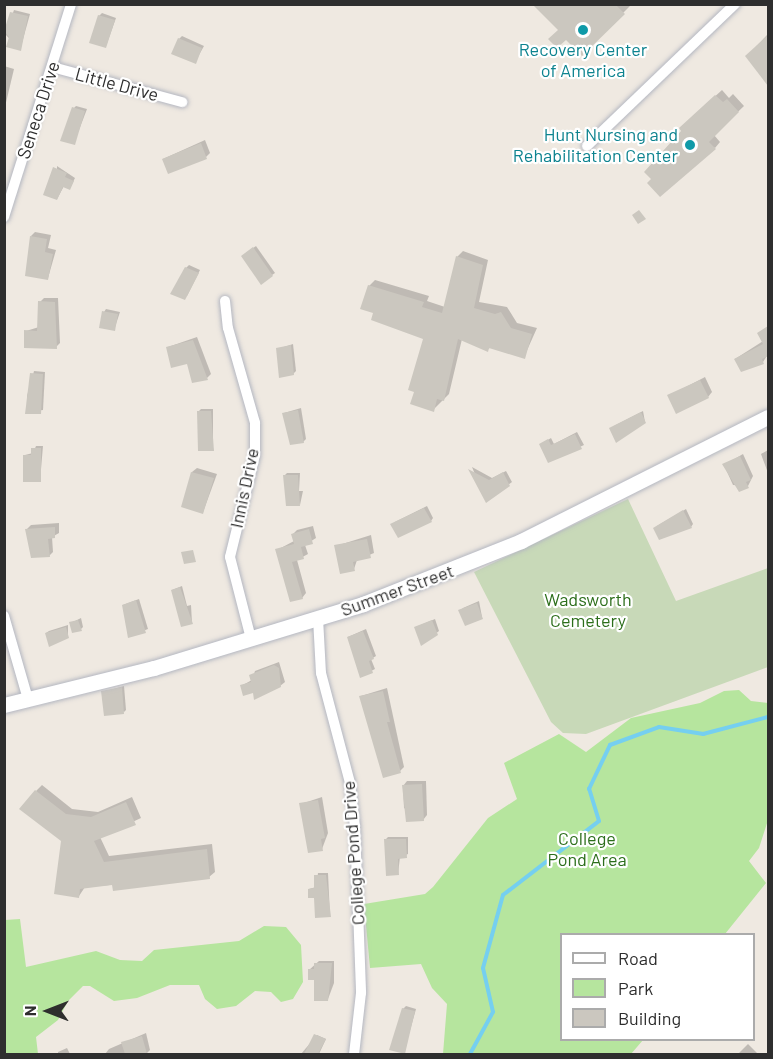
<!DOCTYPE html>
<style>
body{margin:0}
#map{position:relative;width:773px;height:1059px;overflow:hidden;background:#efe9e1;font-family:Barlow,sans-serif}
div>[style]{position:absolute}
.green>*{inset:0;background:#b6e59e}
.cemetery>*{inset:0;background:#c8d9b8}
.shadow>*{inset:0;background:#0003}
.stream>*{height:4px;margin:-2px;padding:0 2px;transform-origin:2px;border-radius:2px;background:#75cff0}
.building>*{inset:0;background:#cbc7bf}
.roads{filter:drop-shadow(0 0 2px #b4b7c1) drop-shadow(0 0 2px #b4b7c1)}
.street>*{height:10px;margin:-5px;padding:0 5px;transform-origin:5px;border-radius:5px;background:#fff}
.secondary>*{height:15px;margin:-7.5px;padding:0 7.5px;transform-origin:7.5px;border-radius:7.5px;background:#fff}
.dots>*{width:16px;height:16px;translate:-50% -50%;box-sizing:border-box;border:3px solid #fff;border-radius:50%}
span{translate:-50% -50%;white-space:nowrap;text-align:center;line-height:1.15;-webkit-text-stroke:4.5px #fff;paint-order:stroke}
.culture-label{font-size:18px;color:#0d838f}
.right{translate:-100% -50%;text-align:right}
.street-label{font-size:18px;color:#2e2e2e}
.park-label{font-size:18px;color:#2c6e1b}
.frame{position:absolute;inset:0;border:6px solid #2e2e2e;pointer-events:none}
.legend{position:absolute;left:560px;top:933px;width:195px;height:108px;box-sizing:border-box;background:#fff;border:2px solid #ababab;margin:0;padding:8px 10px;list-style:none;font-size:18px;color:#2e2e2e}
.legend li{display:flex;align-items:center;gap:12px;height:30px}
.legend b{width:30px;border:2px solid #ababab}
.north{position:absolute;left:18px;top:981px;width:60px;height:60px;-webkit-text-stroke:4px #fff;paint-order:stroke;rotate:270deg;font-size:16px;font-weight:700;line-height:24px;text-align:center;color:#2e2e2e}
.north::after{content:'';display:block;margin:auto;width:21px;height:27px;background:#2e2e2e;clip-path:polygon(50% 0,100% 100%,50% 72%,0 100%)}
</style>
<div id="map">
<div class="green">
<i style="clip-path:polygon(739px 690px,751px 701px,768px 703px,768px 820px,759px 848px,749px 861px,766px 883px,725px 934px,562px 934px,562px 1040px,643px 1040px,631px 1054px,443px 1054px,447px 1004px,432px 988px,421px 964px,370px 968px,364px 904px,425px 894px,433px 887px,488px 818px,517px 799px,504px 763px,559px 734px,586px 752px,631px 718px,700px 703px,724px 691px)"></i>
<i style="clip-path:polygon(20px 919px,26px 967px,96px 951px,120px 960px,142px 961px,154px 950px,239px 941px,264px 926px,286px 927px,301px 945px,303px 982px,293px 999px,281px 1002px,271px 992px,255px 991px,236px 1006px,217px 1009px,205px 999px,199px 985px,170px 985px,137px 998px,114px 1001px,90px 986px,83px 986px,68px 1001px,58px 1020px,36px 1037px,38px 1054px,5px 1054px,5px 920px)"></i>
</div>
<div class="cemetery">
<i style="clip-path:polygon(628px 499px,676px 601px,768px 568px,768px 667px,586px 734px,563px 733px,551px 722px,474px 572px)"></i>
</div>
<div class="shadow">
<i style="clip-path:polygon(534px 4px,632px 4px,582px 54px)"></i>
<i style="clip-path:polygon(14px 10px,30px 14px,20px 50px,5px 34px)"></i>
<i style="clip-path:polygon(102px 13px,116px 18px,106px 46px,99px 16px)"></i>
<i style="clip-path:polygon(768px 34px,768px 78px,747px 56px)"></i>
<i style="clip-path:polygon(182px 36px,204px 46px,195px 62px,179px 39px)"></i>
<i style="clip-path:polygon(4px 66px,14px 69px,4px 111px)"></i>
<i style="clip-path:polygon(722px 90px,729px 98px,733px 94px,744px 106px,714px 135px,720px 142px,715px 148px,683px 131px,687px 122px)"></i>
<i style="clip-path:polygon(76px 106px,87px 109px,74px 143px,74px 108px)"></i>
<i style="clip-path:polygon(205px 140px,210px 153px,206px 157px,163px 159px)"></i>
<i style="clip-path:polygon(57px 166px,75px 178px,70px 188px,64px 186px,57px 199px)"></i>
<i style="clip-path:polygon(35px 232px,51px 235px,48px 248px,56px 250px,48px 278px,31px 236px)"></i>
<i style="clip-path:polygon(256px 246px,275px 273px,272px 275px,246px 253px)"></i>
<i style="clip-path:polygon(463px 251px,488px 260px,479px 302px,507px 307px,517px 323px,537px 328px,524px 357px,491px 347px,487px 350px,462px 339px,449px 394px,433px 410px,425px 338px,375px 312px,369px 286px,375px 280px,429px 296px,427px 301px,445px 307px,457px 257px)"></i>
<i style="clip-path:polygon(189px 265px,200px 270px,187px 296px,186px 268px)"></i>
<i style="clip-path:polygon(44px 298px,58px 298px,60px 343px,56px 347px,26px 331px,39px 327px,40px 302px)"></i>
<i style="clip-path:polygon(106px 309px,120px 312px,114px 330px,104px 312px)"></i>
<i style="clip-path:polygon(197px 337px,211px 374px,207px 378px,168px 347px)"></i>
<i style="clip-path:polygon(768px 338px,768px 354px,763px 362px,735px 359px)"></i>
<i style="clip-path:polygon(293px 344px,296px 371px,293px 374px,278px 349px)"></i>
<i style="clip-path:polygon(34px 371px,45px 372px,43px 410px,27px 412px,27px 396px)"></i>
<i style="clip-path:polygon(705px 377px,712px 392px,708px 397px,669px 396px)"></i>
<i style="clip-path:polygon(301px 408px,306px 439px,303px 442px,284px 413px)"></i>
<i style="clip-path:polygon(201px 409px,213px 409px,213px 450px,198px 412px)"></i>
<i style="clip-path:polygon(643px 411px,645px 422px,614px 426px)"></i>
<i style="clip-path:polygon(577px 432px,584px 445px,549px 461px,541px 444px,551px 438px,554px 444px)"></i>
<i style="clip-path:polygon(36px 446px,43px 446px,40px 481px,25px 455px,33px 453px)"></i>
<i style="clip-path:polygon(768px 450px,768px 473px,761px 454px)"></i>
<i style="clip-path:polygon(743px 454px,753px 476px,748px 486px,733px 485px,724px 465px)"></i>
<i style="clip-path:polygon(472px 467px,492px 478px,506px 471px,512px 482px,486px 501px)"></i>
<i style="clip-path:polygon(197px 468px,217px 474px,203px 512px,192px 472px)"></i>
<i style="clip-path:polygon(287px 473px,300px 473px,299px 491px,303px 491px,300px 505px,285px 475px)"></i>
<i style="clip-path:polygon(427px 506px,433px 518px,431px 521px,395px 522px)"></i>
<i style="clip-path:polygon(686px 509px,693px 524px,691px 527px,657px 526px)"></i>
<i style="clip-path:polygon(59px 523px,59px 533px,52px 537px,53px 552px,49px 556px,27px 529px,31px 525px)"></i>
<i style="clip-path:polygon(313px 526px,316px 538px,305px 545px,308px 554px,297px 560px,306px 593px,302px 598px,277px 550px,294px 541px,293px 534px,297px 530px)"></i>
<i style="clip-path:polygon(371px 535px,374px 553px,357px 560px,354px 569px,336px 546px)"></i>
<i style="clip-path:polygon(182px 586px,187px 606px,191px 605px,192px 623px,172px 590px)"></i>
<i style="clip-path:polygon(139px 599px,148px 629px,129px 636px,123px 605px)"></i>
<i style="clip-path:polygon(479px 601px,482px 617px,460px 611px,463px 608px)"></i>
<i style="clip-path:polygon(81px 618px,83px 627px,81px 629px,71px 623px)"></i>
<i style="clip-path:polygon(435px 619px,439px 631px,422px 644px,416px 627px)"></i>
<i style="clip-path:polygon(68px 625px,68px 637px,46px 633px,49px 631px)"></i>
<i style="clip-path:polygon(366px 629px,376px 656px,371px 659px,375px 669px,361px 676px,348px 637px)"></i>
<i style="clip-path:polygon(279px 662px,285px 682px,280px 686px,254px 691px,241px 686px,252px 680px,255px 671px)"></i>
<i style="clip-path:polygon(124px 686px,126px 710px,124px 712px,103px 692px)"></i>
<i style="clip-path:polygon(387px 688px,404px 767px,400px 771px,361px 696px)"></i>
<i style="clip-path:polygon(407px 781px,426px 781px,427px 815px,423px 820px,404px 808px,403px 786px)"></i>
<i style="clip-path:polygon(42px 785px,72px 809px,98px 812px,132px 797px,141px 818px,100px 837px,109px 856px,212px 844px,215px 872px,209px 877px,85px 887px,79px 896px,63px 841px,36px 791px)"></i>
<i style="clip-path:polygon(322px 797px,328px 833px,322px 849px,301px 804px)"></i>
<i style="clip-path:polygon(388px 837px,408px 837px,408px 854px,400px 857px,398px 874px,385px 840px)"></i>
<i style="clip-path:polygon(318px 873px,328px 873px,330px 916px,309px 889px,316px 887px)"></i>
<i style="clip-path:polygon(319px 961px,334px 961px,334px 983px,328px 999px,309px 970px)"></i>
<i style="clip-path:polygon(406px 1006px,416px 1009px,404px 1052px,403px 1009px)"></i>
<i style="clip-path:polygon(146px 1033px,150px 1050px,146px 1054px,105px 1054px,109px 1049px)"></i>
<i style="clip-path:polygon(317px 1035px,326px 1039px,319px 1054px,301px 1054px)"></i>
<i style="clip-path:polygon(748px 1044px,758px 1054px,738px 1054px)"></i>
<i style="clip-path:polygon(67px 1048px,70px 1054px,58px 1054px,58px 1052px)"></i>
</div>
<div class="stream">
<i style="left:470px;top:1054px;width:48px;rotate:-61.3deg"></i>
<i style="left:493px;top:1012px;width:45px;rotate:-102.8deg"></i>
<i style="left:483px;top:968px;width:76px;rotate:-74.7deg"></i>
<i style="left:503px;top:895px;width:121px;rotate:-37.6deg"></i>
<i style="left:599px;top:821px;width:34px;rotate:-107deg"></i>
<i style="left:589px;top:789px;width:49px;rotate:-64.5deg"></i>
<i style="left:610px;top:745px;width:52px;rotate:-20.2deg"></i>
<i style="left:659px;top:727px;width:45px;rotate:9deg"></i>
<i style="left:703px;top:734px;width:67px;rotate:-14.7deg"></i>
</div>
<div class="building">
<i style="clip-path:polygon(532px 4px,615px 4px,625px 14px,582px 56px,566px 40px,557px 48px,548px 39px,558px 30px)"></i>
<i style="clip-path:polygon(10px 12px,28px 16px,21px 51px,6px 47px,9px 37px,4px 31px)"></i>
<i style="clip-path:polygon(98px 15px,115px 20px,106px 48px,89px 43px)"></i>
<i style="clip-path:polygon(768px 35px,768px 86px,745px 56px)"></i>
<i style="clip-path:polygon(178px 38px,202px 48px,196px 64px,171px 54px)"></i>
<i style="clip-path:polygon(715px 95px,723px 102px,727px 99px,739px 112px,709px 142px,716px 149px,660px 197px,647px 183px,651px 179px,644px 172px,681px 131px,679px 128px)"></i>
<i style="clip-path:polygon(72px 107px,85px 111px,75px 145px,60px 141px)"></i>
<i style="clip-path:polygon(201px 143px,207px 159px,168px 174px,162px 159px)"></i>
<i style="clip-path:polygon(53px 167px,67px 173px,65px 177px,74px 181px,70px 190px,63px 187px,57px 200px,43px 195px)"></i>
<i style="clip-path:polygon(639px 210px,646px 219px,638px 224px,632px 215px)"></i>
<i style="clip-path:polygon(30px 236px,47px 239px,45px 252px,53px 254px,48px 280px,25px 276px)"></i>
<i style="clip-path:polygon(253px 247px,273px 276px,261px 285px,241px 256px)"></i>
<i style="clip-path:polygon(456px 256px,483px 265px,474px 308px,495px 314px,501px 312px,511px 328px,532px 334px,525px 359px,489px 348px,488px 352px,458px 339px,444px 401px,437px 399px,434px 412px,410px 404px,414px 392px,408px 390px,423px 339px,371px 320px,373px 313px,360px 309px,368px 285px,424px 302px,422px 307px,442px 313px)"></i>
<i style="clip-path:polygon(185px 267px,199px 273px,185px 300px,170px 294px)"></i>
<i style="clip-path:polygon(38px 301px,55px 302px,57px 349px,24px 348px,24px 330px,37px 331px)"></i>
<i style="clip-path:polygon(102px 311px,118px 314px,115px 331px,99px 328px)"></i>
<i style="clip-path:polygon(768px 326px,768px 356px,762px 359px,764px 364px,741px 372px,734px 359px,763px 344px,757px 333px)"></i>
<i style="clip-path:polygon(193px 340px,208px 380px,192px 383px,187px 364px,171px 368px,166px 347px)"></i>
<i style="clip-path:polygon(291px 345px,294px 375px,279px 378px,276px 348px)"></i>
<i style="clip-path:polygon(30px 373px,43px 374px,41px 414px,25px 414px)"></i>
<i style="clip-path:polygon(700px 380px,709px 398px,676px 414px,667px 395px)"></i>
<i style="clip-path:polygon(298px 410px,304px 443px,290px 445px,282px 413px)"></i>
<i style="clip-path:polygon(197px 411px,211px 411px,214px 451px,198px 451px)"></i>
<i style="clip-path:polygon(641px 412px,646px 423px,616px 443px,609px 428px)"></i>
<i style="clip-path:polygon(575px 434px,582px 449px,548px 463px,539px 444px,548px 439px,551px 445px)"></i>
<i style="clip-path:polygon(31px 448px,41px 448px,41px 482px,23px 482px,23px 455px,31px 455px)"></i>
<i style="clip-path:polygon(740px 456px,751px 480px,746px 482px,749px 488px,739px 492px,722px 464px)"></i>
<i style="clip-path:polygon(468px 469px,489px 480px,503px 472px,510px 486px,486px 503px)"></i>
<i style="clip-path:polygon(191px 472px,214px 478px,203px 514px,181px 507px)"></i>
<i style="clip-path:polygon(283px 475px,298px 475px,300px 506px,286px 506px)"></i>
<i style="clip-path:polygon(424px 508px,432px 522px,398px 538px,390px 524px)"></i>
<i style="clip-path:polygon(683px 510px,692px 528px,659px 540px,653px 528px)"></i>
<i style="clip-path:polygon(55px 527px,55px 538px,48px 539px,50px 557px,31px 558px,25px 529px)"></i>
<i style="clip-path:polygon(309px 529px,313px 544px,301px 547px,304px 559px,292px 562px,303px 599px,290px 602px,275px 549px,294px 544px,291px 534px)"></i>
<i style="clip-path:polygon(367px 539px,371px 558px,353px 562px,355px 571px,340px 574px,334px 545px)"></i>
<i style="clip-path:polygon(193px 550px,196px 562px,184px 564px,181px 552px)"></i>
<i style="clip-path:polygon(180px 587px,193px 624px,181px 627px,171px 590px)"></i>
<i style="clip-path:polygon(136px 600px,146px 633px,128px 638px,122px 605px)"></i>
<i style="clip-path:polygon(477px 603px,483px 619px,465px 626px,458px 610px)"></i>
<i style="clip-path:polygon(78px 620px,82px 631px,72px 633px,69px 622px)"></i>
<i style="clip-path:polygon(432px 620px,438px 635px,421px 646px,414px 627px)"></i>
<i style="clip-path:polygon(66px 627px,69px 638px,49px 647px,45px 633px)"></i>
<i style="clip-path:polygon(363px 631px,374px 659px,369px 661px,373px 673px,360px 678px,347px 637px)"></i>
<i style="clip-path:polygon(274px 665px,279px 668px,281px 687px,254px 700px,253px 693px,243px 696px,240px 685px,251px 682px,249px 675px)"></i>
<i style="clip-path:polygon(122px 687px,124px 714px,104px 716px,101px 691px)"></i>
<i style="clip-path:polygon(383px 691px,390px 722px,387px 722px,401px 773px,383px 778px,359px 696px)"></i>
<i style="clip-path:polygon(422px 784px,424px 821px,406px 822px,402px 785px)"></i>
<i style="clip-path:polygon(35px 790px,66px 814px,91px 817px,126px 802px,136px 825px,94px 841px,104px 862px,207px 849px,210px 879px,113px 891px,112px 885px,80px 889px,79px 898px,54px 894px,61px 841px,19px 809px)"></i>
<i style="clip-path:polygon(318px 800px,325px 838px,321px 839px,323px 851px,308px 853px,299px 803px)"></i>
<i style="clip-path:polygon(384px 839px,406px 839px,407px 858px,398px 859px,399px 875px,386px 876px)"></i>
<i style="clip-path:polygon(314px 875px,326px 875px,331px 917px,315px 918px,314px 898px,308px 898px,308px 889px,314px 888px)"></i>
<i style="clip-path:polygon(314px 963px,332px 963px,328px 1001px,314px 1001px,314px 980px,308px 980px,308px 969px,314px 969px)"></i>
<i style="clip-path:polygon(402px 1008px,415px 1011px,405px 1054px,389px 1050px)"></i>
<i style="clip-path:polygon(314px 1034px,326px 1039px,318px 1054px,304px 1054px)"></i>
<i style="clip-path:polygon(142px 1036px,147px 1054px,125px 1054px,121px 1042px)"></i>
</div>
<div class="roads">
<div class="street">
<i style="left:52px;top:67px;width:135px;rotate:15.1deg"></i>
<i style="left:587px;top:146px;width:205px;rotate:-43.8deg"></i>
<i style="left:4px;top:217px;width:223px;rotate:-72.5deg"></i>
<i style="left:225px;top:301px;width:27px;rotate:84deg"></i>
<i style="left:228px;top:328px;width:99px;rotate:74.1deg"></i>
<i style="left:255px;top:423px;width:32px;rotate:90deg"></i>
<i style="left:255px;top:455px;width:105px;rotate:103.8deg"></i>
<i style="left:230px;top:557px;width:85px;rotate:75.6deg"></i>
<i style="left:4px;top:616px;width:86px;rotate:73.9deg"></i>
<i style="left:318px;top:618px;width:55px;rotate:86.9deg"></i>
<i style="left:321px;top:673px;width:114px;rotate:75.2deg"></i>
<i style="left:350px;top:783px;width:44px;rotate:83.5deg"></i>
<i style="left:355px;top:827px;width:166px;rotate:87.9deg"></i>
<i style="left:361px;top:993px;width:61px;rotate:96.5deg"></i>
</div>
<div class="secondary">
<i style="left:4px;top:705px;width:154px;rotate:-13.9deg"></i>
<i style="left:154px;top:668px;width:219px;rotate:-17deg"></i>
<i style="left:363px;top:604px;width:170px;rotate:-21.7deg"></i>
<i style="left:521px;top:541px;width:276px;rotate:-26.7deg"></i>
</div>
</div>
<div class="dots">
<i style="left:583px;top:30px;background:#0f9aa8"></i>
<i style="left:690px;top:145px;background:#0f9aa8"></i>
</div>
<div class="culture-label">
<span style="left:583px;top:60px">Recovery Center<br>of America</span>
<span class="right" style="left:678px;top:145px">Hunt Nursing and<br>Rehabilitation Center</span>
</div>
<div class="street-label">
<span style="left:117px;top:84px;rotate:15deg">Little Drive</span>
<span style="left:38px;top:110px;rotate:-72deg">Seneca Drive</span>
<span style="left:244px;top:488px;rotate:-78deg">Innis Drive</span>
<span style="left:397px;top:590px;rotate:-20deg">Summer Street</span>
<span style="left:353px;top:853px;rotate:-94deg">College Pond Drive</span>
</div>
<div class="park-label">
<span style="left:588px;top:610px">Wadsworth<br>Cemetery</span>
<span style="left:587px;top:849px">College<br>Pond Area</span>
</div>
<div class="frame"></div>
<ul class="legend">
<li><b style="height:8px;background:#fff"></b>Road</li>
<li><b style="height:16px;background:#b6e59e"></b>Park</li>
<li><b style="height:16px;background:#cbc7bf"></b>Building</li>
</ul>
<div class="north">N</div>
</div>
